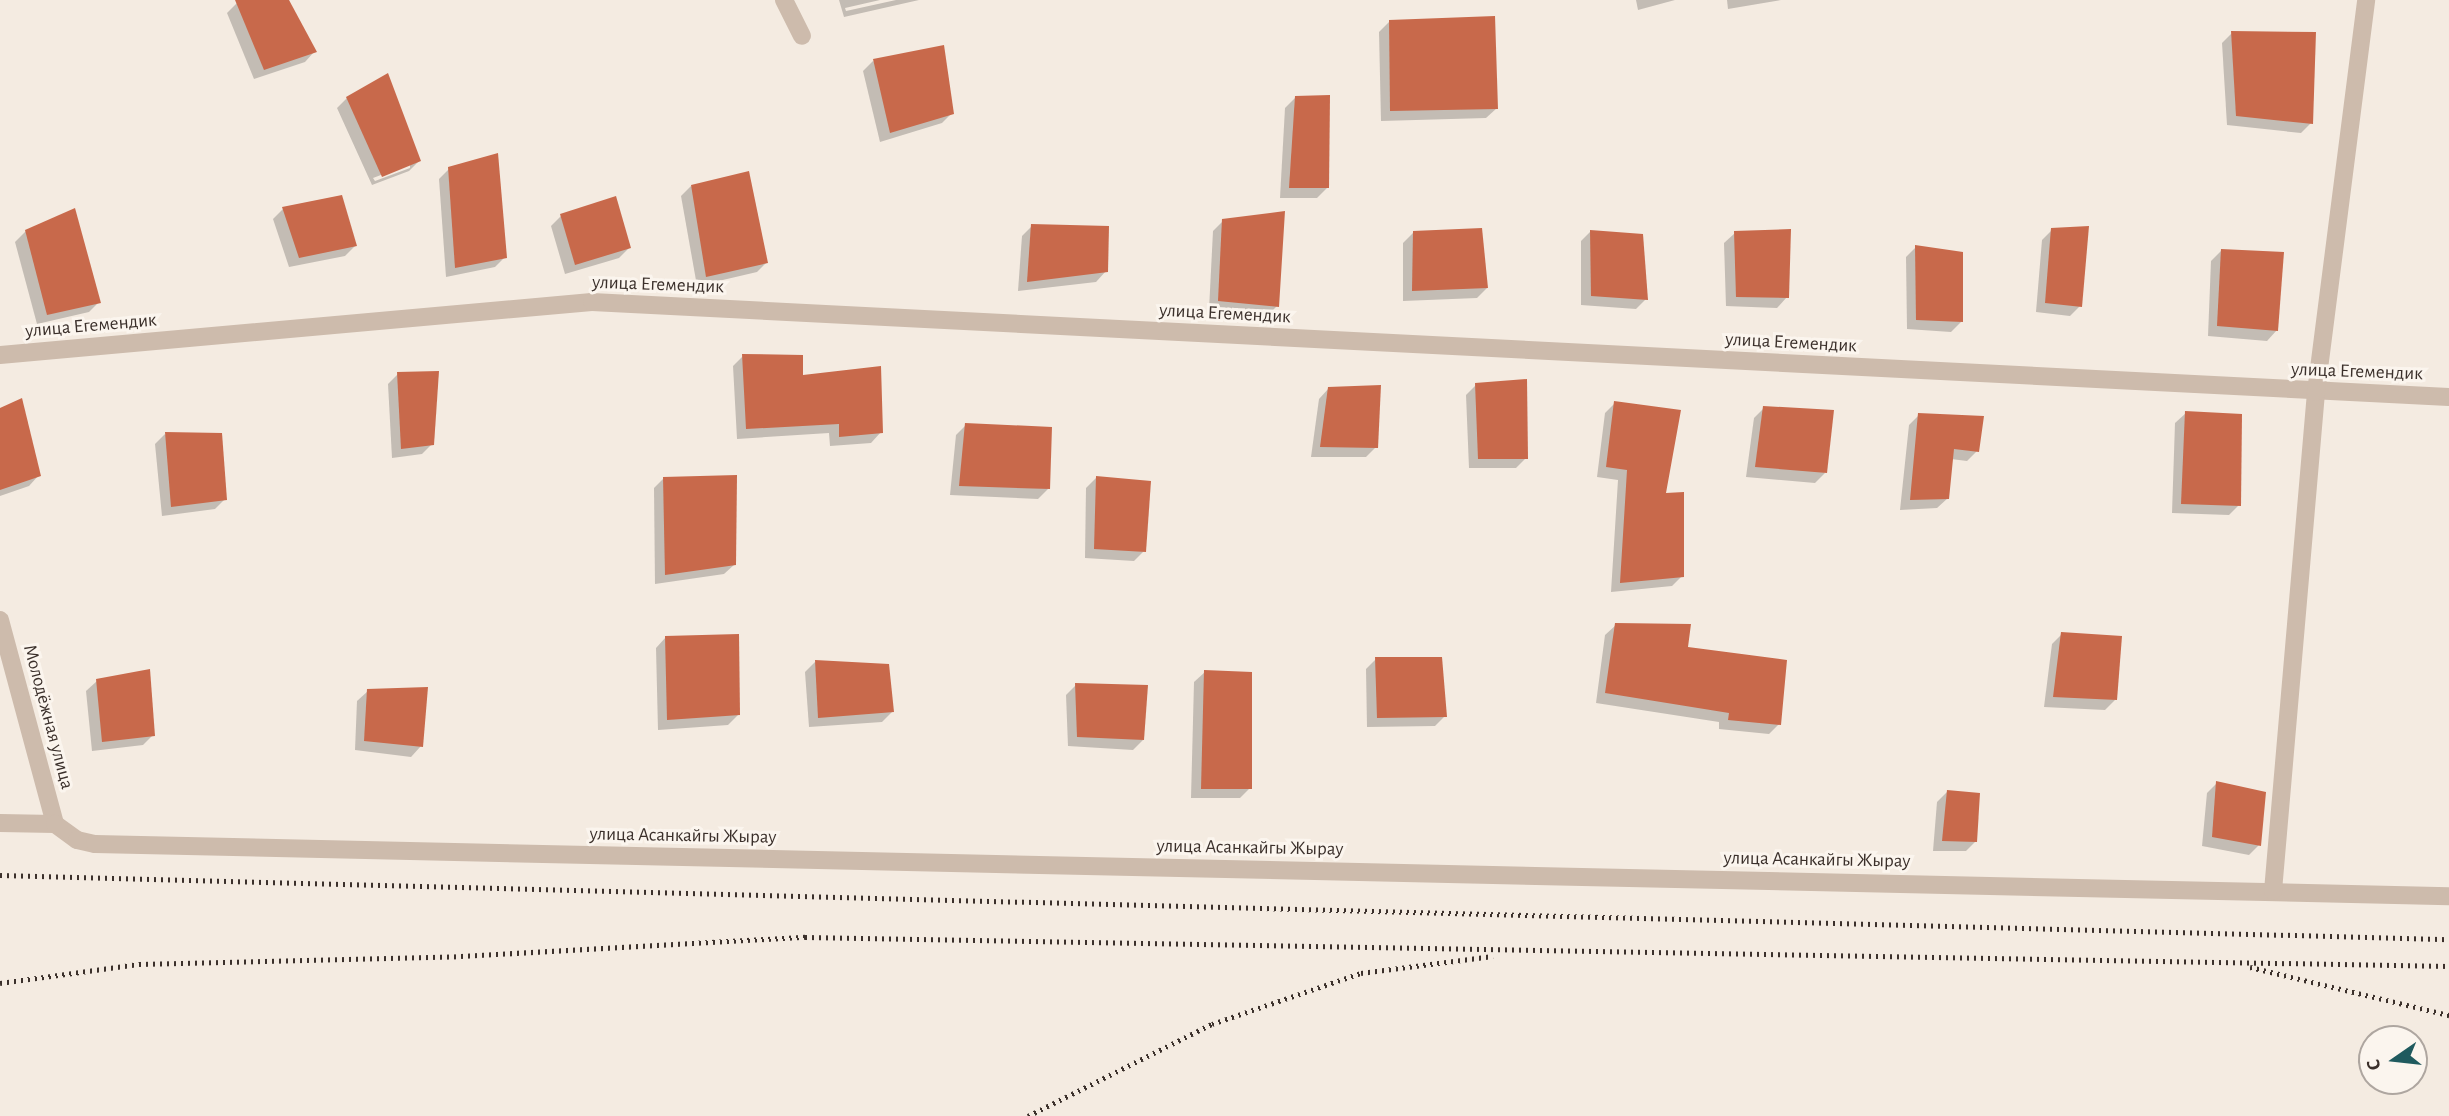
<!DOCTYPE html>
<meta charset="utf-8">
<style>
body{margin:0}
#map{position:relative;width:2449px;height:1116px;overflow:hidden;background:#f4ebe1;font-family:"Alegreya Sans",sans-serif}
div>[style]{position:absolute}
.shadow>*{inset:0;background:#0003}
.building>*{inset:0;background:#c8694b}
.minor>*{height:18px;margin:-9px;padding:0 9px;transform-origin:9px;border-radius:9px;background:#cdbbac}
.rail>*{height:5px;margin-top:-2.5px;transform-origin:0;background:repeating-linear-gradient(90deg,#3b302b 0 2px,transparent 0 7px)}
span{translate:-50% -50%;white-space:nowrap;text-align:center;line-height:1.15;-webkit-text-stroke:6px #fbf5ee;paint-order:stroke}
.street-label{font-size:19px;color:#3b302b}
.north{position:absolute;left:2358px;top:1025px;width:70px;height:70px;box-sizing:border-box;background:#fbf5ee;border:2px solid #aea6a0;border-radius:50%;rotate:256deg;font-size:19px;font-weight:700;line-height:28px;text-align:center;color:#3b302b}
.north::after{content:'';display:block;margin:auto;width:24px;height:32px;background:#1f5a5e;clip-path:polygon(50% 0,100% 100%,50% 72%,0 100%)}
</style>
<div id="map">
<div class="shadow">
<i style="clip-path:polygon(246px 0,287px 0,314px 52px,305px 62px,254px 79px,227px 13px,237px 3px)"></i>
<i style="clip-path:polygon(839px 0,880px 0,845px 8px,846px 11px,896px 0,919px 0,844px 17px)"></i>
<i style="clip-path:polygon(1636px 0,1675px 0,1638px 10px)"></i>
<i style="clip-path:polygon(1727px 0,1781px 0,1728px 9px)"></i>
<i style="clip-path:polygon(1389px 22px,1497px 108px,1486px 118px,1381px 121px,1379px 32px)"></i>
<i style="clip-path:polygon(2232px 33px,2311px 123px,2301px 133px,2227px 125px,2222px 43px)"></i>
<i style="clip-path:polygon(873px 61px,952px 113px,942px 123px,880px 142px,863px 71px)"></i>
<i style="clip-path:polygon(evenodd,347px 98px,419px 161px,409px 171px,372px 185px,337px 108px,347px 98px,410px 164px,410px 168px,375px 181px,373px 178px,410px 164px)"></i>
<i style="clip-path:polygon(1295px 98px,1328px 187px,1317px 198px,1280px 198px,1285px 108px)"></i>
<i style="clip-path:polygon(449px 169px,505px 257px,495px 267px,446px 277px,439px 179px)"></i>
<i style="clip-path:polygon(691px 186px,767px 262px,757px 272px,697px 286px,681px 196px)"></i>
<i style="clip-path:polygon(283px 209px,355px 246px,345px 256px,289px 267px,273px 219px)"></i>
<i style="clip-path:polygon(561px 216px,629px 248px,619px 258px,565px 274px,551px 226px)"></i>
<i style="clip-path:polygon(1223px 221px,1277px 306px,1267px 316px,1209px 310px,1213px 231px)"></i>
<i style="clip-path:polygon(1032px 226px,1106px 271px,1096px 282px,1018px 291px,1022px 236px)"></i>
<i style="clip-path:polygon(2052px 230px,2080px 306px,2070px 316px,2036px 312px,2042px 240px)"></i>
<i style="clip-path:polygon(26px 231px,99px 302px,89px 312px,37px 324px,15px 242px)"></i>
<i style="clip-path:polygon(1591px 231px,1646px 299px,1636px 309px,1581px 305px,1581px 241px)"></i>
<i style="clip-path:polygon(1414px 232px,1487px 288px,1477px 298px,1403px 301px,1403px 243px)"></i>
<i style="clip-path:polygon(1735px 233px,1787px 297px,1777px 308px,1726px 306px,1724px 243px)"></i>
<i style="clip-path:polygon(1916px 247px,1961px 322px,1951px 332px,1907px 329px,1906px 257px)"></i>
<i style="clip-path:polygon(2221px 251px,2277px 330px,2267px 341px,2208px 336px,2211px 261px)"></i>
<i style="clip-path:polygon(743px 356px,802px 377px,881px 432px,871px 443px,830px 446px,829px 433px,737px 439px,733px 366px)"></i>
<i style="clip-path:polygon(398px 374px,432px 444px,422px 454px,392px 458px,388px 384px)"></i>
<i style="clip-path:polygon(1476px 385px,1526px 458px,1516px 468px,1469px 468px,1466px 395px)"></i>
<i style="clip-path:polygon(1329px 388px,1376px 447px,1366px 457px,1311px 457px,1319px 399px)"></i>
<i style="clip-path:polygon(1615px 403px,1664px 495px,1682px 576px,1672px 586px,1611px 592px,1618px 480px,1597px 477px,1605px 413px)"></i>
<i style="clip-path:polygon(1764px 408px,1825px 473px,1815px 483px,1746px 477px,1754px 418px)"></i>
<i style="clip-path:polygon(0 410px,39px 475px,29px 486px,0 496px)"></i>
<i style="clip-path:polygon(2186px 413px,2239px 505px,2229px 515px,2172px 513px,2175px 423px)"></i>
<i style="clip-path:polygon(1919px 415px,1977px 451px,1967px 461px,1951px 459px,1948px 498px,1937px 508px,1900px 510px,1909px 425px)"></i>
<i style="clip-path:polygon(966px 425px,1048px 489px,1038px 499px,950px 495px,956px 435px)"></i>
<i style="clip-path:polygon(165px 434px,225px 499px,215px 509px,162px 516px,155px 444px)"></i>
<i style="clip-path:polygon(664px 478px,735px 564px,724px 574px,655px 584px,654px 488px)"></i>
<i style="clip-path:polygon(1096px 478px,1144px 551px,1134px 561px,1085px 558px,1086px 488px)"></i>
<i style="clip-path:polygon(1616px 625px,1687px 649px,1779px 724px,1769px 734px,1719px 729px,1719px 722px,1596px 703px,1605px 635px)"></i>
<i style="clip-path:polygon(2062px 634px,2115px 700px,2105px 710px,2044px 707px,2052px 644px)"></i>
<i style="clip-path:polygon(666px 637px,738px 715px,728px 725px,658px 730px,656px 648px)"></i>
<i style="clip-path:polygon(1376px 659px,1445px 716px,1435px 726px,1367px 727px,1366px 669px)"></i>
<i style="clip-path:polygon(815px 662px,892px 712px,882px 722px,809px 727px,805px 672px)"></i>
<i style="clip-path:polygon(1205px 672px,1250px 788px,1240px 798px,1191px 798px,1194px 682px)"></i>
<i style="clip-path:polygon(97px 681px,153px 735px,143px 745px,92px 751px,86px 691px)"></i>
<i style="clip-path:polygon(1076px 685px,1143px 740px,1133px 750px,1068px 746px,1066px 695px)"></i>
<i style="clip-path:polygon(368px 691px,421px 746px,411px 757px,355px 750px,357px 701px)"></i>
<i style="clip-path:polygon(2217px 783px,2259px 845px,2249px 855px,2202px 846px,2207px 793px)"></i>
<i style="clip-path:polygon(1947px 792px,1976px 841px,1966px 851px,1933px 851px,1937px 802px)"></i>
</div>
<div class="building">
<i style="clip-path:polygon(235px 0,289px 0,317px 52px,264px 70px)"></i>
<i style="clip-path:polygon(1495px 16px,1498px 109px,1390px 111px,1389px 20px)"></i>
<i style="clip-path:polygon(2231px 31px,2316px 32px,2313px 124px,2236px 116px)"></i>
<i style="clip-path:polygon(944px 45px,954px 114px,890px 133px,873px 59px)"></i>
<i style="clip-path:polygon(388px 73px,421px 161px,382px 177px,346px 97px)"></i>
<i style="clip-path:polygon(1330px 95px,1329px 188px,1289px 188px,1295px 96px)"></i>
<i style="clip-path:polygon(498px 153px,507px 258px,455px 268px,448px 167px)"></i>
<i style="clip-path:polygon(749px 171px,768px 263px,706px 277px,691px 185px)"></i>
<i style="clip-path:polygon(342px 195px,357px 246px,299px 258px,282px 207px)"></i>
<i style="clip-path:polygon(616px 196px,631px 248px,575px 265px,560px 214px)"></i>
<i style="clip-path:polygon(75px 208px,101px 303px,47px 315px,25px 230px)"></i>
<i style="clip-path:polygon(1285px 211px,1279px 307px,1218px 301px,1222px 219px)"></i>
<i style="clip-path:polygon(1031px 224px,1109px 226px,1108px 272px,1027px 282px)"></i>
<i style="clip-path:polygon(2089px 226px,2082px 307px,2045px 303px,2051px 228px)"></i>
<i style="clip-path:polygon(1482px 228px,1488px 288px,1412px 291px,1413px 231px)"></i>
<i style="clip-path:polygon(1791px 229px,1789px 298px,1736px 297px,1734px 231px)"></i>
<i style="clip-path:polygon(1590px 230px,1643px 234px,1648px 300px,1591px 296px)"></i>
<i style="clip-path:polygon(1915px 245px,1963px 252px,1963px 322px,1916px 320px)"></i>
<i style="clip-path:polygon(2221px 249px,2284px 252px,2278px 331px,2217px 326px)"></i>
<i style="clip-path:polygon(742px 354px,803px 355px,803px 375px,881px 366px,883px 433px,839px 437px,839px 424px,746px 429px)"></i>
<i style="clip-path:polygon(439px 371px,434px 445px,401px 449px,397px 372px)"></i>
<i style="clip-path:polygon(1527px 379px,1528px 459px,1478px 459px,1475px 383px)"></i>
<i style="clip-path:polygon(1381px 385px,1378px 448px,1320px 447px,1328px 387px)"></i>
<i style="clip-path:polygon(22px 398px,41px 476px,0 490px,0 408px)"></i>
<i style="clip-path:polygon(1614px 401px,1681px 410px,1666px 493px,1684px 492px,1684px 577px,1620px 583px,1627px 470px,1606px 467px)"></i>
<i style="clip-path:polygon(1763px 406px,1834px 410px,1827px 473px,1755px 467px)"></i>
<i style="clip-path:polygon(2185px 411px,2242px 414px,2241px 506px,2181px 504px)"></i>
<i style="clip-path:polygon(1918px 413px,1984px 416px,1979px 452px,1954px 449px,1949px 499px,1910px 500px)"></i>
<i style="clip-path:polygon(965px 423px,1052px 427px,1050px 489px,959px 486px)"></i>
<i style="clip-path:polygon(165px 432px,222px 433px,227px 500px,171px 507px)"></i>
<i style="clip-path:polygon(737px 475px,736px 565px,665px 575px,663px 477px)"></i>
<i style="clip-path:polygon(1096px 476px,1151px 481px,1146px 552px,1094px 549px)"></i>
<i style="clip-path:polygon(1615px 623px,1691px 624px,1688px 647px,1787px 660px,1781px 725px,1728px 720px,1729px 713px,1605px 693px)"></i>
<i style="clip-path:polygon(2061px 632px,2122px 636px,2117px 700px,2053px 697px)"></i>
<i style="clip-path:polygon(739px 634px,740px 715px,667px 720px,665px 636px)"></i>
<i style="clip-path:polygon(1375px 657px,1442px 657px,1447px 717px,1377px 718px)"></i>
<i style="clip-path:polygon(815px 660px,889px 664px,894px 712px,818px 718px)"></i>
<i style="clip-path:polygon(150px 669px,155px 736px,102px 742px,96px 679px)"></i>
<i style="clip-path:polygon(1204px 670px,1252px 672px,1252px 789px,1201px 789px)"></i>
<i style="clip-path:polygon(1075px 683px,1148px 685px,1144px 740px,1077px 737px)"></i>
<i style="clip-path:polygon(428px 687px,423px 747px,364px 741px,367px 689px)"></i>
<i style="clip-path:polygon(2216px 781px,2266px 792px,2261px 846px,2212px 837px)"></i>
<i style="clip-path:polygon(1947px 790px,1980px 793px,1977px 842px,1942px 841px)"></i>
</div>
<div class="minor">
<i style="left:784px;top:0;width:40px;rotate:63.4deg"></i>
<i style="left:0;top:355px;width:594px;rotate:-5.12deg"></i>
<i style="left:592px;top:302px;width:1859px;rotate:2.93deg"></i>
<i style="left:0;top:620px;width:211px;rotate:74.9deg"></i>
<i style="left:0;top:823px;width:55px;rotate:1deg"></i>
<i style="left:55px;top:824px;width:27px;rotate:36deg"></i>
<i style="left:77px;top:840px;width:18px;rotate:13deg"></i>
<i style="left:95px;top:844px;width:2355px;rotate:1.27deg"></i>
<i style="left:2273px;top:891px;width:501px;rotate:-85.07deg"></i>
<i style="left:2316px;top:392px;width:395px;rotate:-82.7deg"></i>
</div>
<div class="rail">
<i style="left:0;top:875px;width:2450px;rotate:1.5deg"></i>
<i style="left:2250px;top:967px;width:205px;rotate:13.6deg"></i>
<i style="left:0;top:983px;width:140px;rotate:-7.8deg"></i>
<i style="left:139px;top:964px;width:322px;rotate:-1.4deg"></i>
<i style="left:461px;top:956px;width:345px;rotate:-3.2deg"></i>
<i style="left:805px;top:937px;width:1644px;rotate:1.01deg"></i>
<i style="left:1028px;top:1116px;width:206px;rotate:-26.6deg"></i>
<i style="left:1212px;top:1024px;width:157px;rotate:-18.9deg"></i>
<i style="left:1361px;top:973px;width:133px;rotate:-7.3deg"></i>
</div>
<div class="street-label">
<span style="left:658px;top:285px;rotate:2deg">улица Егемендик</span>
<span style="left:1225px;top:314px;rotate:3deg">улица Егемендик</span>
<span style="left:91px;top:326px;rotate:-5deg">улица Егемендик</span>
<span style="left:1791px;top:343px;rotate:3deg">улица Егемендик</span>
<span style="left:2357px;top:372px;rotate:2deg">улица Егемендик</span>
<span style="left:48px;top:717px;rotate:75deg">Молодёжная улица</span>
<span style="left:683px;top:836px;rotate:1deg">улица Асанкайгы Жырау</span>
<span style="left:1250px;top:848px;rotate:1deg">улица Асанкайгы Жырау</span>
<span style="left:1817px;top:860px;rotate:1deg">улица Асанкайгы Жырау</span>
</div>
<div class="north">С</div>
</div>
